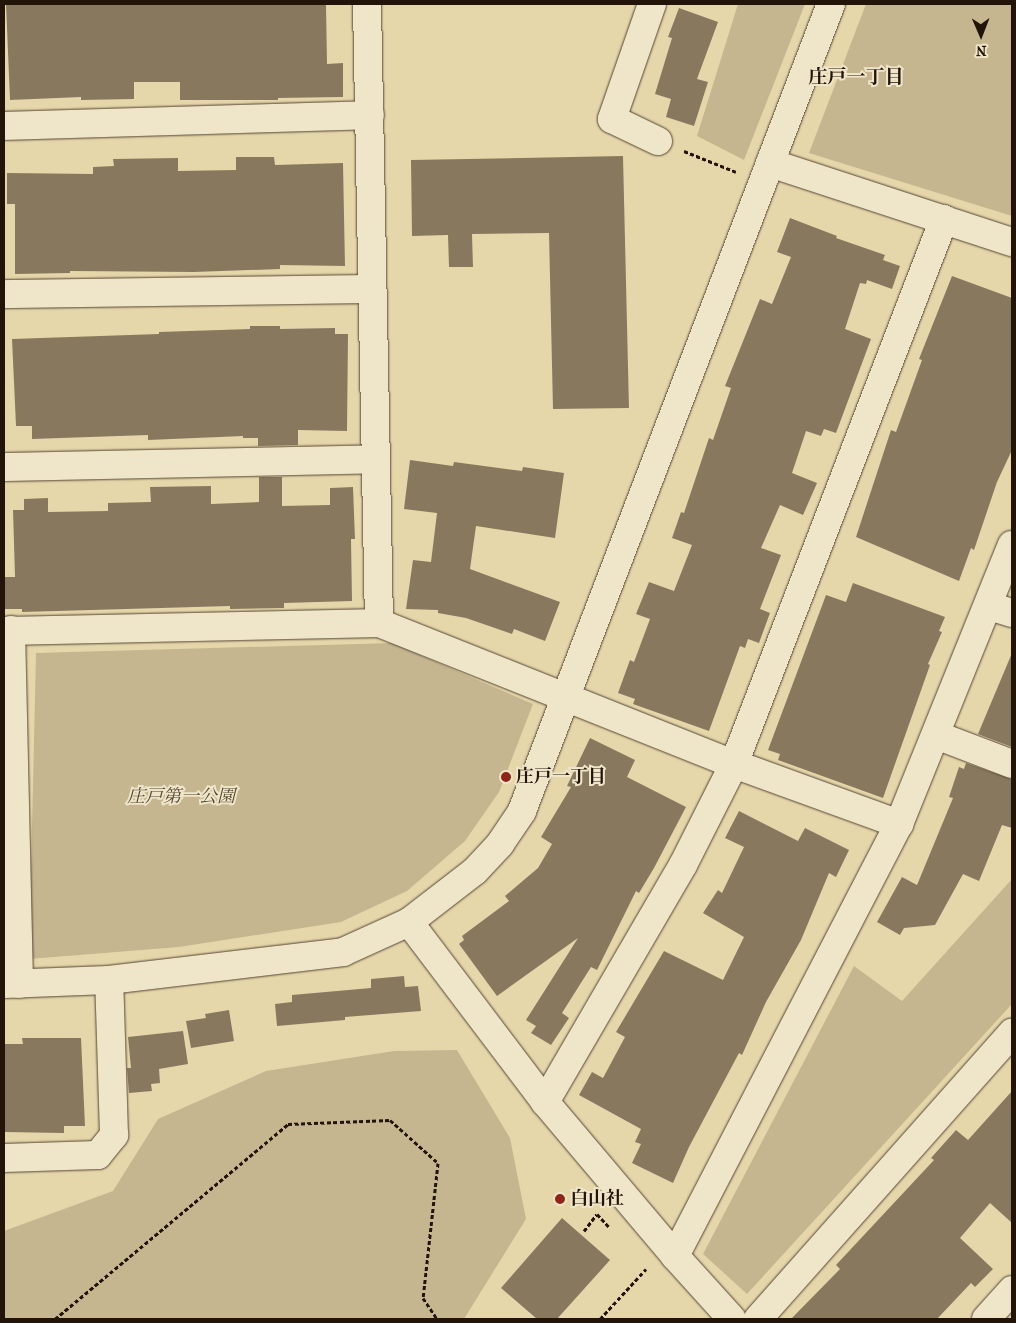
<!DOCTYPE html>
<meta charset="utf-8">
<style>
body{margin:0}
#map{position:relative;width:1016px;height:1323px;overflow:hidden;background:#e6d7ab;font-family:"IM FELL French Canon","Noto Serif JP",serif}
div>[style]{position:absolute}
.green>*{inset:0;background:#c5b690}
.building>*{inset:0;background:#88795e}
.path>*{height:3px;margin-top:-1.5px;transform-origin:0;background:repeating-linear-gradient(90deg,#23140a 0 4px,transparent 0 6.5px)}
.roads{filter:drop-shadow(0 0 1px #544532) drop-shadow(0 0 1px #544532)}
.minor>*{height:28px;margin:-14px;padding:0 14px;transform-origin:14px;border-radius:14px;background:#efe5c8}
.dots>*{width:14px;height:14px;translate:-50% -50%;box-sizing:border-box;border:2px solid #efe5c8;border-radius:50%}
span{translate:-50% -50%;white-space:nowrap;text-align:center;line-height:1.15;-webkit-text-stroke:4px #efe5c8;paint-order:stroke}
.poi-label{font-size:18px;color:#23140a;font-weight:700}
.left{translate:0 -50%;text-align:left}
.park-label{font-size:18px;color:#544532;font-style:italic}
.neighbourhood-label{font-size:19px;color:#23140a;font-weight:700}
.frame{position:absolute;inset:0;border:5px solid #23140a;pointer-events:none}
.north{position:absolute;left:956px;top:10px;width:50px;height:50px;-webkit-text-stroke:4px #efe5c8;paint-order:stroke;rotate:179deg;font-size:14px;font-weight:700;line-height:20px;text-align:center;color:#23140a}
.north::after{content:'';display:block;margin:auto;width:18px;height:22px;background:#23140a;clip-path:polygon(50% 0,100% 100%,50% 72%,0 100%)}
</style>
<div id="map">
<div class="green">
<i style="clip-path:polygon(738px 4px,805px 4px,744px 160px,697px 136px)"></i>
<i style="clip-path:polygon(866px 4px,1012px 4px,1012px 216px,809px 153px)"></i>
<i style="clip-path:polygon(392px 643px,533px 704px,499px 792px,465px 841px,407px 891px,341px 922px,179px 947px,29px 959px,36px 653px)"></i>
<i style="clip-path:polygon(1012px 879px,1012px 1004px,747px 1294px,703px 1254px,854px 966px,902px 1001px)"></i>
<i style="clip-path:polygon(457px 1050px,510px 1138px,526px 1219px,464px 1319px,4px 1319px,4px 1231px,113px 1191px,158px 1119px,266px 1071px,394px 1051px)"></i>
</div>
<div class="building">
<i style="clip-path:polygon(6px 4px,326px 4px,327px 64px,343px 63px,343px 97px,278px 98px,278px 100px,180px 100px,180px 82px,134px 82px,134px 99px,81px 100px,81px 97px,10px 100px)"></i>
<i style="clip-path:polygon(679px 8px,718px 22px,697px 79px,708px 82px,694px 126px,666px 117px,671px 99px,655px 94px,672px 38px,668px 37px)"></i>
<i style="clip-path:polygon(623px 156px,629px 408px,553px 409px,549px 233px,472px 234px,473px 267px,449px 267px,448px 235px,412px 236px,411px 160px)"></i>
<i style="clip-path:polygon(236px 157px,274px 157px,275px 165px,343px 163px,345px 266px,280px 265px,280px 269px,194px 272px,70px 271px,70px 273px,15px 274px,15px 204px,7px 204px,7px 173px,93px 174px,93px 167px,114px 166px,113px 159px,178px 158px,178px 171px,236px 170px)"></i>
<i style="clip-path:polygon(790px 218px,837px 236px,836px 238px,885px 255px,883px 260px,900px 266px,892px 289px,867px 280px,866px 284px,860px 283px,845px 329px,871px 339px,836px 433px,824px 429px,821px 436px,806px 431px,792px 473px,817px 483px,803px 515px,780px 505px,761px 548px,781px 555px,760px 609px,770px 613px,759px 643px,748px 639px,745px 648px,740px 646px,709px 731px,633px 704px,635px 699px,618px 693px,630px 660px,634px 662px,650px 619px,636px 614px,649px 582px,674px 591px,692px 545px,672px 538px,681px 512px,684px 513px,709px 438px,713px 440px,731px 388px,725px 386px,760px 299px,772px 304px,791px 257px,777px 252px)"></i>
<i style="clip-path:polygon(952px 276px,1012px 298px,1012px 450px,997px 482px,974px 550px,971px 548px,959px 581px,856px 537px,891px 430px,896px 432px,922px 360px,919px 359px)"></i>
<i style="clip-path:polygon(250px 326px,280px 326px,280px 329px,335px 328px,335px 334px,348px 334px,347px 431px,298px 430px,298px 445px,258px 446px,258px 438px,243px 438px,243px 436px,148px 440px,148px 435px,32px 439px,32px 426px,16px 426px,12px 339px,159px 334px,159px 332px,250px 329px)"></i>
<i style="clip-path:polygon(410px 460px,453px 466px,454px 462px,522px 471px,523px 467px,564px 473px,555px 538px,476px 526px,470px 569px,560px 602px,545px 641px,514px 629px,512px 634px,466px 618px,438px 613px,438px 610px,406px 609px,413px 560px,431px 562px,437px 513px,404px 509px)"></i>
<i style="clip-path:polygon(259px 477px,282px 477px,282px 506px,330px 505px,330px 488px,353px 487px,355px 539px,351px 539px,352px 601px,284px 603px,284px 608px,230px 609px,230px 606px,22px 612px,22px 609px,4px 609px,4px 577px,15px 577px,13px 510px,24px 510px,24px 499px,48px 498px,48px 512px,108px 511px,108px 503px,151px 502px,150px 487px,211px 486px,211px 504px,259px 502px)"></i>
<i style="clip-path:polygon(853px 583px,945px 617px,939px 631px,942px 632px,928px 664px,930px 665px,883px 798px,778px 760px,780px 754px,768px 750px,826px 595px,846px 602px)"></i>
<i style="clip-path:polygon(1012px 653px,1012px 747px,978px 734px)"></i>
<i style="clip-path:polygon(590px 738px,635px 760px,627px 777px,686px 807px,654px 868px,639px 893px,636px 891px,597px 970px,591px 967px,562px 1013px,569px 1018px,551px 1045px,531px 1033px,536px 1026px,526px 1020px,578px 938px,497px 996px,459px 944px,464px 940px,462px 936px,509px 901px,505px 896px,538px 868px,552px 844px,541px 837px,571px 787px,567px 786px)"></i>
<i style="clip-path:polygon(966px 763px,1012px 779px,1012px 828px,1002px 825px,979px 881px,963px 874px,935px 925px,904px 928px,900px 935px,877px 922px,902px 877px,917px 885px,953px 798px,949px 797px,959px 767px,964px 769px)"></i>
<i style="clip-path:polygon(739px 811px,798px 841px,805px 828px,849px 850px,836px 877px,829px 873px,801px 940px,766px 1002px,742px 1055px,739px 1053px,689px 1147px,673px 1183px,632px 1163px,641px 1144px,635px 1142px,641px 1129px,579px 1095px,592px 1072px,603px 1078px,625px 1037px,616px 1032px,664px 951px,723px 980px,744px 937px,703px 913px,718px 890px,722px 893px,744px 847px,725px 838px)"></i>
<i style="clip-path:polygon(404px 976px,405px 987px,418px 986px,421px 1011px,345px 1017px,345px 1020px,277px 1026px,275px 1004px,292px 1002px,292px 995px,371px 988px,371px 979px)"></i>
<i style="clip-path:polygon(229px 1010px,234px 1041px,191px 1048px,186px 1021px,206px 1018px,205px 1014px)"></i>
<i style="clip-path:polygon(183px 1031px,188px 1064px,159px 1069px,160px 1083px,151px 1084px,152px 1091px,129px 1093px,127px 1068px,131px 1068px,128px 1037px)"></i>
<i style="clip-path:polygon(22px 1038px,81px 1038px,85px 1126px,64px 1126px,64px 1133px,4px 1132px,4px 1044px,23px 1044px)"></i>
<i style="clip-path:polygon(1012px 1091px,1012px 1223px,990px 1203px,960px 1238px,993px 1269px,975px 1287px,971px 1283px,937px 1319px,791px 1319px,840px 1269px,836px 1265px,934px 1160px,931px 1158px,956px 1130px,968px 1140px)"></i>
<i style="clip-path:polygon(562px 1218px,610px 1260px,557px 1319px,537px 1319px,501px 1288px)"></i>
</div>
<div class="path">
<i style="left:684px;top:151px;width:56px;rotate:22deg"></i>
<i style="left:584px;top:1231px;width:21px;rotate:-53deg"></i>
<i style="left:597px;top:1214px;width:18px;rotate:47deg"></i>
<i style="left:55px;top:1319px;width:304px;rotate:-39.9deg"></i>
<i style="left:288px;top:1124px;width:102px;rotate:-2.2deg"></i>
<i style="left:390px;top:1120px;width:64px;rotate:41.9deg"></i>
<i style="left:438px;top:1163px;width:136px;rotate:96.3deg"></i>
<i style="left:423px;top:1298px;width:25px;rotate:56deg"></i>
<i style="left:600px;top:1319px;width:68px;rotate:-47.4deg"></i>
</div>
<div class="roads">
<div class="minor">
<i style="left:367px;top:4px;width:619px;rotate:88.89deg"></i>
<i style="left:652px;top:4px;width:122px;rotate:109.2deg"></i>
<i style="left:612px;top:119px;width:51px;rotate:25.6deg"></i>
<i style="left:4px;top:126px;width:366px;rotate:-1.7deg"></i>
<i style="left:770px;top:163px;width:255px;rotate:18.1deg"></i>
<i style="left:4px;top:294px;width:368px;rotate:-0.8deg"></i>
<i style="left:4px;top:467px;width:372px;rotate:-1.2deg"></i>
<i style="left:989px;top:606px;width:24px;rotate:17deg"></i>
<i style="left:11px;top:630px;width:354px;rotate:88.7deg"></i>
<i style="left:4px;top:631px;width:375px;rotate:-1.2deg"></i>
<i style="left:379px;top:623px;width:382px;rotate:21.7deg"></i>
<i style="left:734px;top:764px;width:584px;rotate:-68.93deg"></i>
<i style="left:936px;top:735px;width:81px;rotate:20.9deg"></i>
<i style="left:409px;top:922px;width:226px;rotate:52.9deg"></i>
<i style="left:545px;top:1102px;width:202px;rotate:49.8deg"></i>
<i style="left:675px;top:1256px;width:85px;rotate:47.9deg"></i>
<i style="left:4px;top:984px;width:105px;rotate:-2.2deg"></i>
<i style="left:109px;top:980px;width:236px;rotate:-6.8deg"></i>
<i style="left:343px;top:952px;width:72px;rotate:-24.4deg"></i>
<i style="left:409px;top:922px;width:83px;rotate:-37.7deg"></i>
<i style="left:475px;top:871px;width:37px;rotate:-47deg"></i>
<i style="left:500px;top:844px;width:40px;rotate:-56deg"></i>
<i style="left:522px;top:811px;width:864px;rotate:-69.05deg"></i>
<i style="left:545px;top:1102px;width:274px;rotate:-59.8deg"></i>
<i style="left:683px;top:865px;width:113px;rotate:-63.2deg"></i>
<i style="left:734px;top:764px;width:176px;rotate:20deg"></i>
<i style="left:4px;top:1158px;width:94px;rotate:-1.8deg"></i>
<i style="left:98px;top:1155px;width:26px;rotate:-51deg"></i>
<i style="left:114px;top:1135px;width:155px;rotate:-91.8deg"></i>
<i style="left:675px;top:1256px;width:487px;rotate:-62.6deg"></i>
<i style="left:899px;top:824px;width:301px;rotate:-68deg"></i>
<i style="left:758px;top:1319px;width:383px;rotate:-48.4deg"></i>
<i style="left:986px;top:1319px;width:39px;rotate:-48deg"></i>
</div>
</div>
<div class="dots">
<i style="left:506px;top:777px;background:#8f2418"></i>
<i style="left:560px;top:1199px;background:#8f2418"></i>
</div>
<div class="poi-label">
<span class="left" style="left:516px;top:777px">庄戸一丁目</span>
<span class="left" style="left:570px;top:1199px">白山社</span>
</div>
<div class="park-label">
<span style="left:181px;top:797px">庄戸第一公園</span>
</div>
<div class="neighbourhood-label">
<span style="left:856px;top:78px">庄戸一丁目</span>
</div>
<div class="frame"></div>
<div class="north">N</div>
</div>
